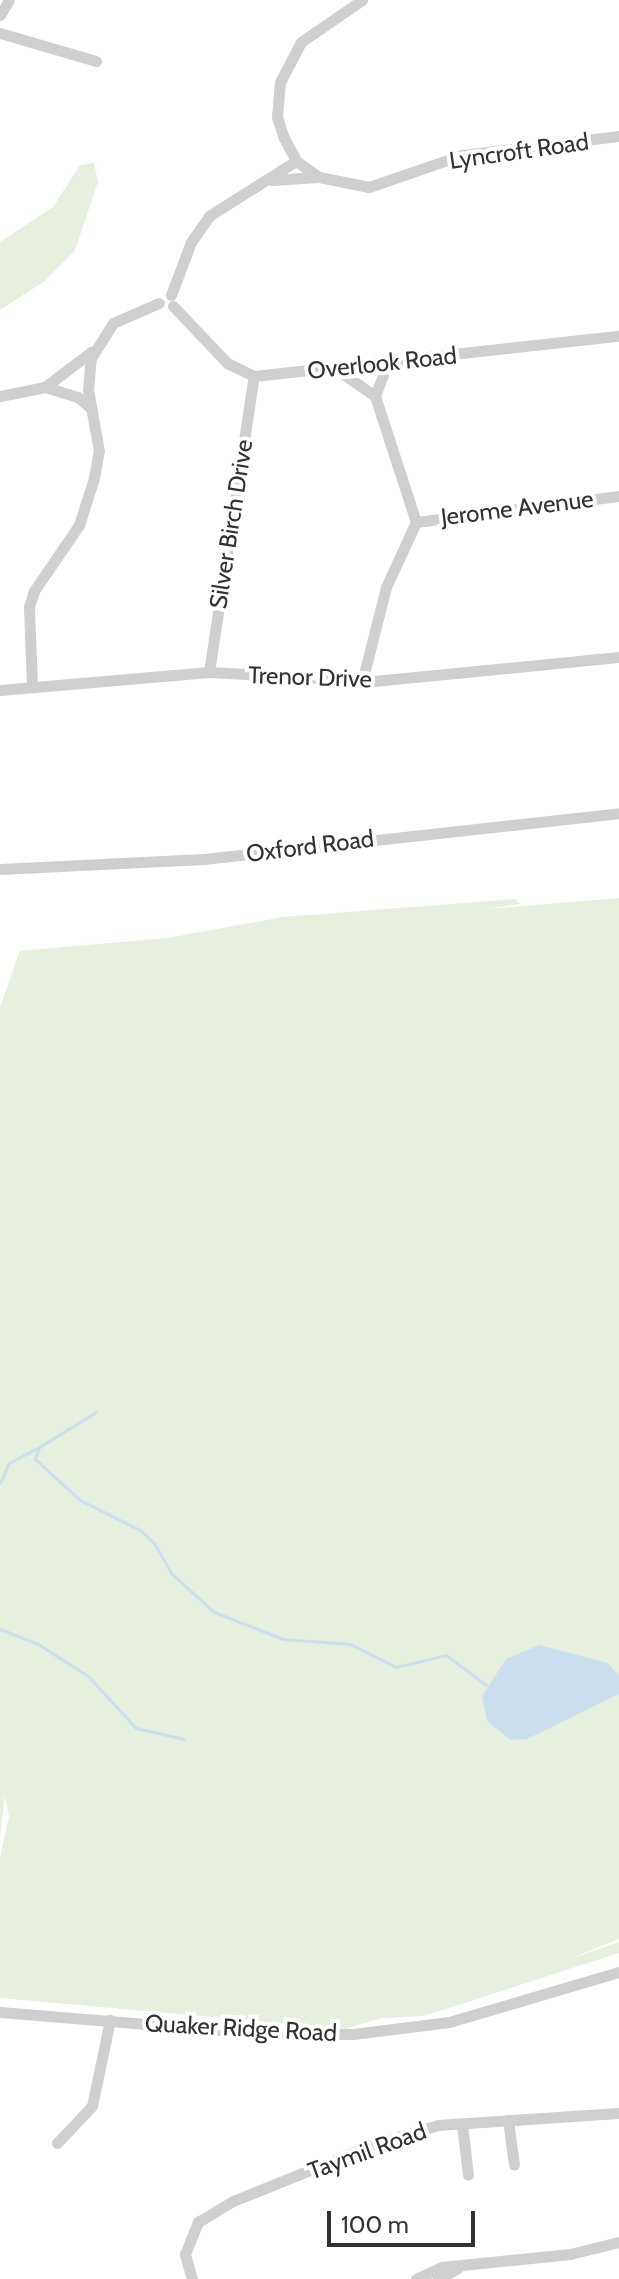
<!DOCTYPE html>
<style>
body{margin:0}
#map{position:relative;width:619px;height:2279px;overflow:hidden;background:#fff;font-family:Cabin,sans-serif}
div>[style]{position:absolute}
.green>*{inset:0;background:#e7efdf}
.water>*{inset:0;background:#cbdfef}
.stream>*{height:3px;margin:-1.5px;padding:0 1.5px;transform-origin:1.5px;border-radius:1.5px;background:#cbdfef}
.minor>*{height:11px;margin:-5.5px;padding:0 5.5px;transform-origin:5.5px;border-radius:5.5px;background:#cfcfcf}
span{translate:-50% -50%;white-space:nowrap;text-align:center;line-height:1.15;-webkit-text-stroke:8px #fff;paint-order:stroke}
.street-label{font-size:24px;color:#323232}
.scale{position:absolute;left:327px;top:2211px;width:148px;height:36px;box-sizing:border-box;border:4px solid #323232;border-top:0;padding-left:10px;font-size:24px;line-height:28px;white-space:nowrap;color:#323232;-webkit-text-stroke:6px #fff;paint-order:stroke}
</style>
<div id="map">
<div class="green">
<i style="clip-path:polygon(94px 163px,98px 182px,75px 250px,45px 281px,0 310px,0 242px,53px 207px,80px 165px)"></i>
<i style="clip-path:polygon(619px 898px,619px 1939px,567px 1960px,619px 1942px,619px 1953px,424px 2016px,381px 2018px,345px 2029px,0 1998px,0 1857px,9px 1817px,5px 1796px,0 1836px,0 1007px,20px 951px,167px 938px,283px 917px,516px 899px,520px 904px,487px 909px)"></i>
</div>
<div class="water">
<i style="clip-path:polygon(539px 1645px,608px 1663px,619px 1676px,619px 1694px,527px 1739px,511px 1740px,487px 1721px,482px 1696px,506px 1659px)"></i>
</div>
<div class="stream">
<i style="left:96px;top:1412px;width:67px;rotate:148.4deg"></i>
<i style="left:39px;top:1447px;width:13px;rotate:108deg"></i>
<i style="left:35px;top:1459px;width:61px;rotate:42.3deg"></i>
<i style="left:80px;top:1500px;width:67px;rotate:26.6deg"></i>
<i style="left:140px;top:1530px;width:19px;rotate:43deg"></i>
<i style="left:154px;top:1543px;width:36px;rotate:60deg"></i>
<i style="left:172px;top:1574px;width:57px;rotate:42.1deg"></i>
<i style="left:214px;top:1612px;width:74px;rotate:21.4deg"></i>
<i style="left:283px;top:1639px;width:67px;rotate:4.3deg"></i>
<i style="left:350px;top:1644px;width:51px;rotate:26.6deg"></i>
<i style="left:396px;top:1667px;width:51px;rotate:-13.5deg"></i>
<i style="left:446px;top:1655px;width:50px;rotate:36.9deg"></i>
<i style="left:0;top:1483px;width:22px;rotate:-66deg"></i>
<i style="left:9px;top:1463px;width:34px;rotate:-28deg"></i>
<i style="left:0;top:1629px;width:41px;rotate:21.5deg"></i>
<i style="left:38px;top:1644px;width:59px;rotate:32.6deg"></i>
<i style="left:88px;top:1676px;width:71px;rotate:47.3deg"></i>
<i style="left:136px;top:1728px;width:49px;rotate:12.9deg"></i>
</div>
<div class="minor">
<i style="left:362px;top:0;width:74px;rotate:145.5deg"></i>
<i style="left:301px;top:42px;width:45px;rotate:117.7deg"></i>
<i style="left:280px;top:82px;width:35px;rotate:95deg"></i>
<i style="left:277px;top:117px;width:22px;rotate:72deg"></i>
<i style="left:284px;top:138px;width:26px;rotate:62deg"></i>
<i style="left:296px;top:161px;width:28px;rotate:35deg"></i>
<i style="left:319px;top:177px;width:51px;rotate:11.3deg"></i>
<i style="left:369px;top:187px;width:98px;rotate:-19deg"></i>
<i style="left:462px;top:155px;width:158px;rotate:-6.9deg"></i>
<i style="left:0;top:15px;width:17px;rotate:-59deg"></i>
<i style="left:0;top:33px;width:100px;rotate:16.3deg"></i>
<i style="left:272px;top:180px;width:46px;rotate:-3.7deg"></i>
<i style="left:171px;top:295px;width:57px;rotate:-69.3deg"></i>
<i style="left:191px;top:242px;width:32px;rotate:-55deg"></i>
<i style="left:209px;top:216px;width:103px;rotate:-32.3deg"></i>
<i style="left:173px;top:306px;width:79px;rotate:46.5deg"></i>
<i style="left:227px;top:363px;width:30px;rotate:26deg"></i>
<i style="left:254px;top:376px;width:367px;rotate:-6.3deg"></i>
<i style="left:388px;top:362px;width:36px;rotate:111deg"></i>
<i style="left:375px;top:396px;width:133px;rotate:72deg"></i>
<i style="left:336px;top:369px;width:47px;rotate:34.7deg"></i>
<i style="left:45px;top:387px;width:34px;rotate:17deg"></i>
<i style="left:78px;top:397px;width:18px;rotate:41deg"></i>
<i style="left:0;top:396px;width:46px;rotate:-11.3deg"></i>
<i style="left:45px;top:387px;width:58px;rotate:-37.3deg"></i>
<i style="left:416px;top:522px;width:205px;rotate:-7.3deg"></i>
<i style="left:209px;top:672px;width:299px;rotate:-81.4deg"></i>
<i style="left:362px;top:682px;width:98px;rotate:-75.8deg"></i>
<i style="left:386px;top:587px;width:72px;rotate:-65.2deg"></i>
<i style="left:32px;top:686px;width:79px;rotate:-92.2deg"></i>
<i style="left:29px;top:607px;width:17px;rotate:-73deg"></i>
<i style="left:34px;top:591px;width:80px;rotate:-55.7deg"></i>
<i style="left:79px;top:525px;width:49px;rotate:-72.3deg"></i>
<i style="left:94px;top:478px;width:27px;rotate:-80deg"></i>
<i style="left:99px;top:451px;width:62px;rotate:-100.2deg"></i>
<i style="left:88px;top:390px;width:32px;rotate:-85deg"></i>
<i style="left:91px;top:358px;width:41px;rotate:-57.8deg"></i>
<i style="left:113px;top:323px;width:50px;rotate:-23.5deg"></i>
<i style="left:0;top:690px;width:210px;rotate:-4.9deg"></i>
<i style="left:209px;top:672px;width:165px;rotate:3.1deg"></i>
<i style="left:374px;top:681px;width:246px;rotate:-5.6deg"></i>
<i style="left:0;top:869px;width:204px;rotate:-2.8deg"></i>
<i style="left:204px;top:859px;width:418px;rotate:-6.3deg"></i>
<i style="left:0;top:2012px;width:266px;rotate:4.7deg"></i>
<i style="left:265px;top:2034px;width:88px"></i>
<i style="left:353px;top:2034px;width:97px;rotate:-7.1deg"></i>
<i style="left:449px;top:2022px;width:177px;rotate:-16.4deg"></i>
<i style="left:508px;top:2120px;width:45px;rotate:82.4deg"></i>
<i style="left:462px;top:2124px;width:51px;rotate:83.3deg"></i>
<i style="left:57px;top:2143px;width:51px;rotate:-46.6deg"></i>
<i style="left:92px;top:2106px;width:88px;rotate:-78.2deg"></i>
<i style="left:192px;top:2279px;width:26px;rotate:-106deg"></i>
<i style="left:185px;top:2254px;width:35px;rotate:-68deg"></i>
<i style="left:198px;top:2222px;width:41px;rotate:-31deg"></i>
<i style="left:233px;top:2201px;width:155px;rotate:-21.9deg"></i>
<i style="left:377px;top:2143px;width:64px;rotate:-16.4deg"></i>
<i style="left:438px;top:2125px;width:181px;rotate:-3.8deg"></i>
<i style="left:416px;top:2279px;width:29px;rotate:-25deg"></i>
<i style="left:442px;top:2267px;width:129px;rotate:-5.8deg"></i>
<i style="left:570px;top:2254px;width:50px;rotate:-13.8deg"></i>
<i style="left:438px;top:2279px;width:23px;rotate:-29deg"></i>
</div>
<div class="street-label">
<span style="left:519px;top:151px;rotate:-8deg">Lyncroft Road</span>
<span style="left:382px;top:363px;rotate:-6deg">Overlook Road</span>
<span style="left:517px;top:508px;rotate:-7deg">Jerome Avenue</span>
<span style="left:231px;top:524px;rotate:-81deg">Silver Birch Drive</span>
<span style="left:310px;top:677px;rotate:2deg">Trenor Drive</span>
<span style="left:310px;top:846px;rotate:-7deg">Oxford Road</span>
<span style="left:241px;top:2028px;rotate:3deg">Quaker Ridge Road</span>
<span style="left:367px;top:2151px;rotate:-20deg">Taymil Road</span>
</div>
<div class="scale">100 m</div>
</div>
